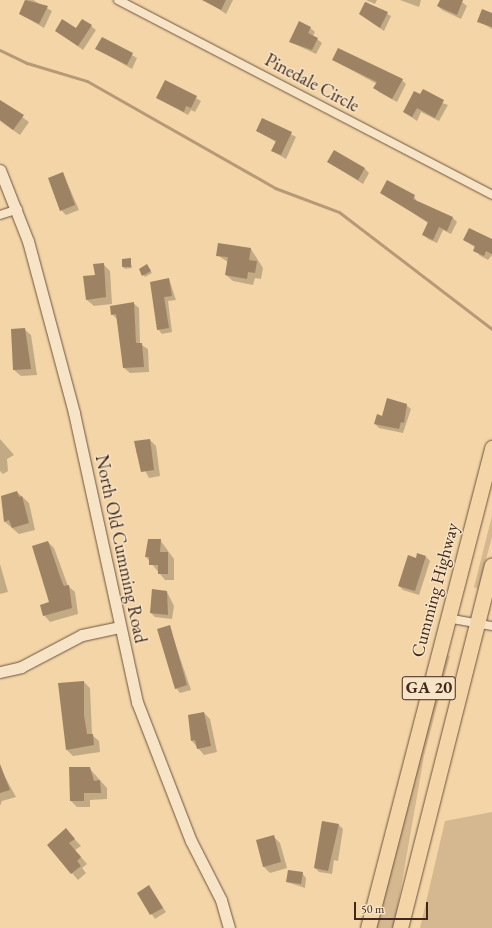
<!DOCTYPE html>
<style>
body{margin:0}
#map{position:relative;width:492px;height:928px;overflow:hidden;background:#f3d5a7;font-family:"EB Garamond",serif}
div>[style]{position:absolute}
.green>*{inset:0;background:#d5b88f}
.shadow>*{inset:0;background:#0003}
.stream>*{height:3px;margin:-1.5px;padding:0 1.5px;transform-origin:1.5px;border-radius:1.5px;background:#b69a77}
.building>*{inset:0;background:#9e8264}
.roads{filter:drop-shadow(0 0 1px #6e533e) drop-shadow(0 0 1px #6e533e)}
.street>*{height:8px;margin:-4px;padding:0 4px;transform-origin:4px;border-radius:4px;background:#f7e4c6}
.secondary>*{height:11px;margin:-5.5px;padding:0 5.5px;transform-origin:5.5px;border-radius:5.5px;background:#f7e4c6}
.highway>*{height:15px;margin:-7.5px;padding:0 7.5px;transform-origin:7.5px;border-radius:7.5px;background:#f3d5a7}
span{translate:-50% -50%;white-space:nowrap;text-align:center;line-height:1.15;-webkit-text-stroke:3px #f7e4c6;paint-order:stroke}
.shield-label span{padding:1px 3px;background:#f7e4c6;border:1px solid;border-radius:3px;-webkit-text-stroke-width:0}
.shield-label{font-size:17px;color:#41281b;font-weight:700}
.street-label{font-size:18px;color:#41281b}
.scale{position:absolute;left:354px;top:902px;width:74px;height:18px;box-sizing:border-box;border:2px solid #41281b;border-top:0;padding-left:5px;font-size:12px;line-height:14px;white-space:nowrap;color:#41281b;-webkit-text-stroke:3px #f7e4c6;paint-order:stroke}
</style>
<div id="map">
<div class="green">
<i style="clip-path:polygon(492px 516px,492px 537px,478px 589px,474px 587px)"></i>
<i style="clip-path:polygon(444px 654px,450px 656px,424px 756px,394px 928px,375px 928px)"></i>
<i style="clip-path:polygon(492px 812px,492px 928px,420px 928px,445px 821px)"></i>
</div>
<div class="shadow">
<i style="clip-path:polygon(26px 0,33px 0,52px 11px,44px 28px,20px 14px)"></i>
<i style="clip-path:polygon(206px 0,233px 0,226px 14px)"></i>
<i style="clip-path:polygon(366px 0,377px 0,375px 4px)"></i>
<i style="clip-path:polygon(400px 0,421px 0,419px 7px)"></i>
<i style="clip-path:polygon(441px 0,462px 2px,467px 6px,461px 19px,442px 10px,438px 6px)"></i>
<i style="clip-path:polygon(366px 2px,391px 16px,384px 31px,360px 14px)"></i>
<i style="clip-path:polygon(492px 14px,492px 29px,478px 21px)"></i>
<i style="clip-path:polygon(83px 20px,96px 30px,83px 50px,56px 31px,77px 30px)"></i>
<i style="clip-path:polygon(310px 28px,315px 32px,313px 36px,322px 43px,316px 54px,290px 42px)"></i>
<i style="clip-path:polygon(102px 38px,137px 58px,132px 69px,97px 49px)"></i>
<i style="clip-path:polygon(333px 60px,402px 80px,406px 84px,397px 102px,379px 92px,375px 88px,377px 84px)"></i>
<i style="clip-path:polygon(166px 81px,201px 101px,195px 112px,191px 110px,188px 115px,157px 98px)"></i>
<i style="clip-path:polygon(414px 93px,448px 105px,439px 121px,421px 112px,417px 121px,404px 112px)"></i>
<i style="clip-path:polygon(0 101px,29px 122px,20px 135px,0 121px)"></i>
<i style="clip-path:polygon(262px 119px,296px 137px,286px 159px,272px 151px,276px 142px,257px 131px)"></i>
<i style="clip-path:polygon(328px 162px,365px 169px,369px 173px,363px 184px)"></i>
<i style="clip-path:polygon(63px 173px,79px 210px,66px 215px,61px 210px)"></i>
<i style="clip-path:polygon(381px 192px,414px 196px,417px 202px,453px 218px,457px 222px,451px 234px,443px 230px,437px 243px,428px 239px,423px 234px,428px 223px)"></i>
<i style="clip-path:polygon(464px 240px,492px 240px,492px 255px,488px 260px,479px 255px,476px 248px)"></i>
<i style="clip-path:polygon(251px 249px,263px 268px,261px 279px,255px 278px,253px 285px,233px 281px,226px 275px,228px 262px,217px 255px)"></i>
<i style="clip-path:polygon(130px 259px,132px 268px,125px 269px,123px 267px)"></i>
<i style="clip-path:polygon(103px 264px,110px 271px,112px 304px,94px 306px,87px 300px)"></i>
<i style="clip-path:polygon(147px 266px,152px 273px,145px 277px,140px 269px)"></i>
<i style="clip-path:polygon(169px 279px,176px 300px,168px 301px,172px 332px,162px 334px,158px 329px,151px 283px)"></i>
<i style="clip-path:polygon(133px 303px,139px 308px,140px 344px,148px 349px,149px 372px,130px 373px,124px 368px,118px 320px,112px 314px)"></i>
<i style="clip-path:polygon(24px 329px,31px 335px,37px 375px,21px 376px,14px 370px)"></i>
<i style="clip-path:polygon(406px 405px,411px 409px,403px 433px,379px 428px,375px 424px)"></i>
<i style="clip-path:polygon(0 439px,14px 455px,7px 459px,8px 471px,3px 474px,0 471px)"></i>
<i style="clip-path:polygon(150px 440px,156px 446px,160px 476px,149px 478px,137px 455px,135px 442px)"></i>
<i style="clip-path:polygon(17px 492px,29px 503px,35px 530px,19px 534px,5px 522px,2px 497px)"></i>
<i style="clip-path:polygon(160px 540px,174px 559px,174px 580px,165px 580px,146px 557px)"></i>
<i style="clip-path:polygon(48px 542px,54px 548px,68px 586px,75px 592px,78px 614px,50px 622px,44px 615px,50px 603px)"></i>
<i style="clip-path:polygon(426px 557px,430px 561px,419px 595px,403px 590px,399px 586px,417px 559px)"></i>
<i style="clip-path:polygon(0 564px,8px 592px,0 594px)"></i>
<i style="clip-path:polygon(167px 592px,174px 606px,172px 619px,155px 617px,151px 613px)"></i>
<i style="clip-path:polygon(169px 626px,191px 690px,180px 693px,176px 688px)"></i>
<i style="clip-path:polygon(84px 682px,90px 688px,92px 735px,99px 741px,100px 752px,73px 756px,67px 750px)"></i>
<i style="clip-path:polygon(204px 713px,210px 719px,217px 752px,204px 755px,192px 741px,189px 715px)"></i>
<i style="clip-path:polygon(89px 768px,107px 788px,107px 799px,90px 800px,90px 807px,77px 807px,71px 801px)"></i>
<i style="clip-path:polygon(5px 777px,16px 797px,2px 801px,0 806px,0 778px)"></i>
<i style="clip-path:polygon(339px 825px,343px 829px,338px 861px,334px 860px,332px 874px,319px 872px,315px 868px)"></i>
<i style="clip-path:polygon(66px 830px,81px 846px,75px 850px,87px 864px,82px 868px,86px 873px,78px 880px,72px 873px)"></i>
<i style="clip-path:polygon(273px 836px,280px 843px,287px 868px,270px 873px,263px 866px)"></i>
<i style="clip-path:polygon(302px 873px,306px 878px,305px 888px,287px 882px)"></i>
<i style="clip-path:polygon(149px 886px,166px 912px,155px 919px,138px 893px)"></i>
</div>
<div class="stream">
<i style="left:0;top:50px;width:30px;rotate:26deg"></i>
<i style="left:27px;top:63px;width:63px;rotate:16.7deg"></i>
<i style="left:87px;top:81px;width:216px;rotate:29.6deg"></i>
<i style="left:275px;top:188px;width:68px;rotate:20.6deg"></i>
<i style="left:339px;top:212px;width:193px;rotate:37.4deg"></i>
</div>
<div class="building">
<i style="clip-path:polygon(25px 0,48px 6px,39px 24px,19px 14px)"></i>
<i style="clip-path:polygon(202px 0,226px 0,221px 10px)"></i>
<i style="clip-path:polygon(440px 0,463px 0,457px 15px,437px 6px)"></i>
<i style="clip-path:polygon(365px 2px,388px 12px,380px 28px,359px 14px)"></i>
<i style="clip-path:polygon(482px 9px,492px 13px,492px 27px,477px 22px)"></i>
<i style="clip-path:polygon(62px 19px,76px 28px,82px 19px,92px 25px,78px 46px,55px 31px)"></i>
<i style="clip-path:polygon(299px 21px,311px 27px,308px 33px,318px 38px,312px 50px,289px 42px)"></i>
<i style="clip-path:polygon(102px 37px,133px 53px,127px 65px,95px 49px)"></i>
<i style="clip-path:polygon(338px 48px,403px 79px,392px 99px,373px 88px,377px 82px,332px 60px)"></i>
<i style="clip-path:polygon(165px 80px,197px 96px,191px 108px,186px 106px,184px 112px,156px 98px)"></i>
<i style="clip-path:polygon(423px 89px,444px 100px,435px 118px,417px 108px,412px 117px,403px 112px,414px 91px,420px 94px)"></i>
<i style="clip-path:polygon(0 100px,24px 115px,13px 130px,0 120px)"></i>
<i style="clip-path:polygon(262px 118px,292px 132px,281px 155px,271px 151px,276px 141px,256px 131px)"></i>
<i style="clip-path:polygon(334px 150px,365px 168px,358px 180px,327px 162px)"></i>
<i style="clip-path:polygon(63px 172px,75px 205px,60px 211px,48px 178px)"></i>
<i style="clip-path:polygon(387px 180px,415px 195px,413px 199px,453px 217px,447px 231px,439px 227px,433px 240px,422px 235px,428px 222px,380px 193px)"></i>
<i style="clip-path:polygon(469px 228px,492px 239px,492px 254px,486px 251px,484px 256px,473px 251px,475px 246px,463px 240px)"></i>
<i style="clip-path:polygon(218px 243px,251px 248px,249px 260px,257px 261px,255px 273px,248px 272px,247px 279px,225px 275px,228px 257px,216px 256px)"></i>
<i style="clip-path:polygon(131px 258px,131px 267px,122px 267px,122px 259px)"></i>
<i style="clip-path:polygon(104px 263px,106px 297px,86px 300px,83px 276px,95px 275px,93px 264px)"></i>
<i style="clip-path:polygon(147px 264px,151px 271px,142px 276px,139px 269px)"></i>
<i style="clip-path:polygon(169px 278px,172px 296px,164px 297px,169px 328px,157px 330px,150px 282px)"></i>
<i style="clip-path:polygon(134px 302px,136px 343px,142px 343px,144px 367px,123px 368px,116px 314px,111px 315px,110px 306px)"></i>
<i style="clip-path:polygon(25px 328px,31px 369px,13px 370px,11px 329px)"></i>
<i style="clip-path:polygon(387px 398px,407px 404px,404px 423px,401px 422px,399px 429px,374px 424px,377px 414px,382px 416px)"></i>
<i style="clip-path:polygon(150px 439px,154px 470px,141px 472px,134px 441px)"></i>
<i style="clip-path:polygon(17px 491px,19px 497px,22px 496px,29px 523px,12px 528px,9px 520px,4px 522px,1px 496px)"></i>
<i style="clip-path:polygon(148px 539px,161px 539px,160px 552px,168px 552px,168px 574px,158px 574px,158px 565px,149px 565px,149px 557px,145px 557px)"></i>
<i style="clip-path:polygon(48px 541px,62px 582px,64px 586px,69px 585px,72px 608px,43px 616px,40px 605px,49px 602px,32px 546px)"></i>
<i style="clip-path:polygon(417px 553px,426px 556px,415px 591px,398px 586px,408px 555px,416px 558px)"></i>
<i style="clip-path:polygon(152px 589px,167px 591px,168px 615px,150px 613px)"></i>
<i style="clip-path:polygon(170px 625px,187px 685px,175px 689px,157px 629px)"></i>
<i style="clip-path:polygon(84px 681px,84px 715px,87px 734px,93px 734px,94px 745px,66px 750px,58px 683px)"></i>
<i style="clip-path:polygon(204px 712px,211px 746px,197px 749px,195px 740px,191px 741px,188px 715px)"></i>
<i style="clip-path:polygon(0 764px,10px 790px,0 793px)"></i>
<i style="clip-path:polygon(69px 767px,90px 767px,94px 781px,100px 780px,101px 793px,84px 793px,84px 801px,70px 801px)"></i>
<i style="clip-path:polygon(322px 821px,339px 824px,328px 871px,314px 868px)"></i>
<i style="clip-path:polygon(66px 828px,75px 839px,69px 843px,81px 857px,77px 861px,81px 866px,71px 874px,47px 845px)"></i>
<i style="clip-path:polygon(274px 835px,281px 862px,263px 867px,256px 840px)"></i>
<i style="clip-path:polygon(288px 870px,303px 872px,301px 884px,286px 882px)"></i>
<i style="clip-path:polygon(149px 885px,163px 908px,150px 915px,137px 893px)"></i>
</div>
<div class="roads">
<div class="street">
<i style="left:118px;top:0;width:422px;rotate:27.5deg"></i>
<i style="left:0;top:215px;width:19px;rotate:-18deg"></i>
<i style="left:447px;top:618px;width:46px;rotate:10.1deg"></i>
</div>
<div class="secondary">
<i style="left:0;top:170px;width:76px;rotate:68.5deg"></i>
<i style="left:28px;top:241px;width:178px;rotate:75deg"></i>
<i style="left:74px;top:413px;width:296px;rotate:77.7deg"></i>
<i style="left:137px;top:702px;width:149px;rotate:68.8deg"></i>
<i style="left:191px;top:841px;width:66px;rotate:63deg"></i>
<i style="left:221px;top:900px;width:29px;rotate:74deg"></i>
<i style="left:0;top:672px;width:22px;rotate:-13deg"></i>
<i style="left:21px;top:667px;width:69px;rotate:-27.7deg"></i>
<i style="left:82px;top:635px;width:39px;rotate:-12deg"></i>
</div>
<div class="highway">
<i style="left:368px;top:928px;width:496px;rotate:-75.5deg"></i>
<i style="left:400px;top:928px;width:374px;rotate:-75.8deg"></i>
</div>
</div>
<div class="shield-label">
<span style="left:429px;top:688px">GA 20</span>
</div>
<div class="street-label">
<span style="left:312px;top:83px;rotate:28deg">Pinedale Circle</span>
<span style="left:121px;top:549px;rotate:78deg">North Old Cumming Road</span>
<span style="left:435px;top:590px;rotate:-75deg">Cumming Highway</span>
</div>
<div class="scale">50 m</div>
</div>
